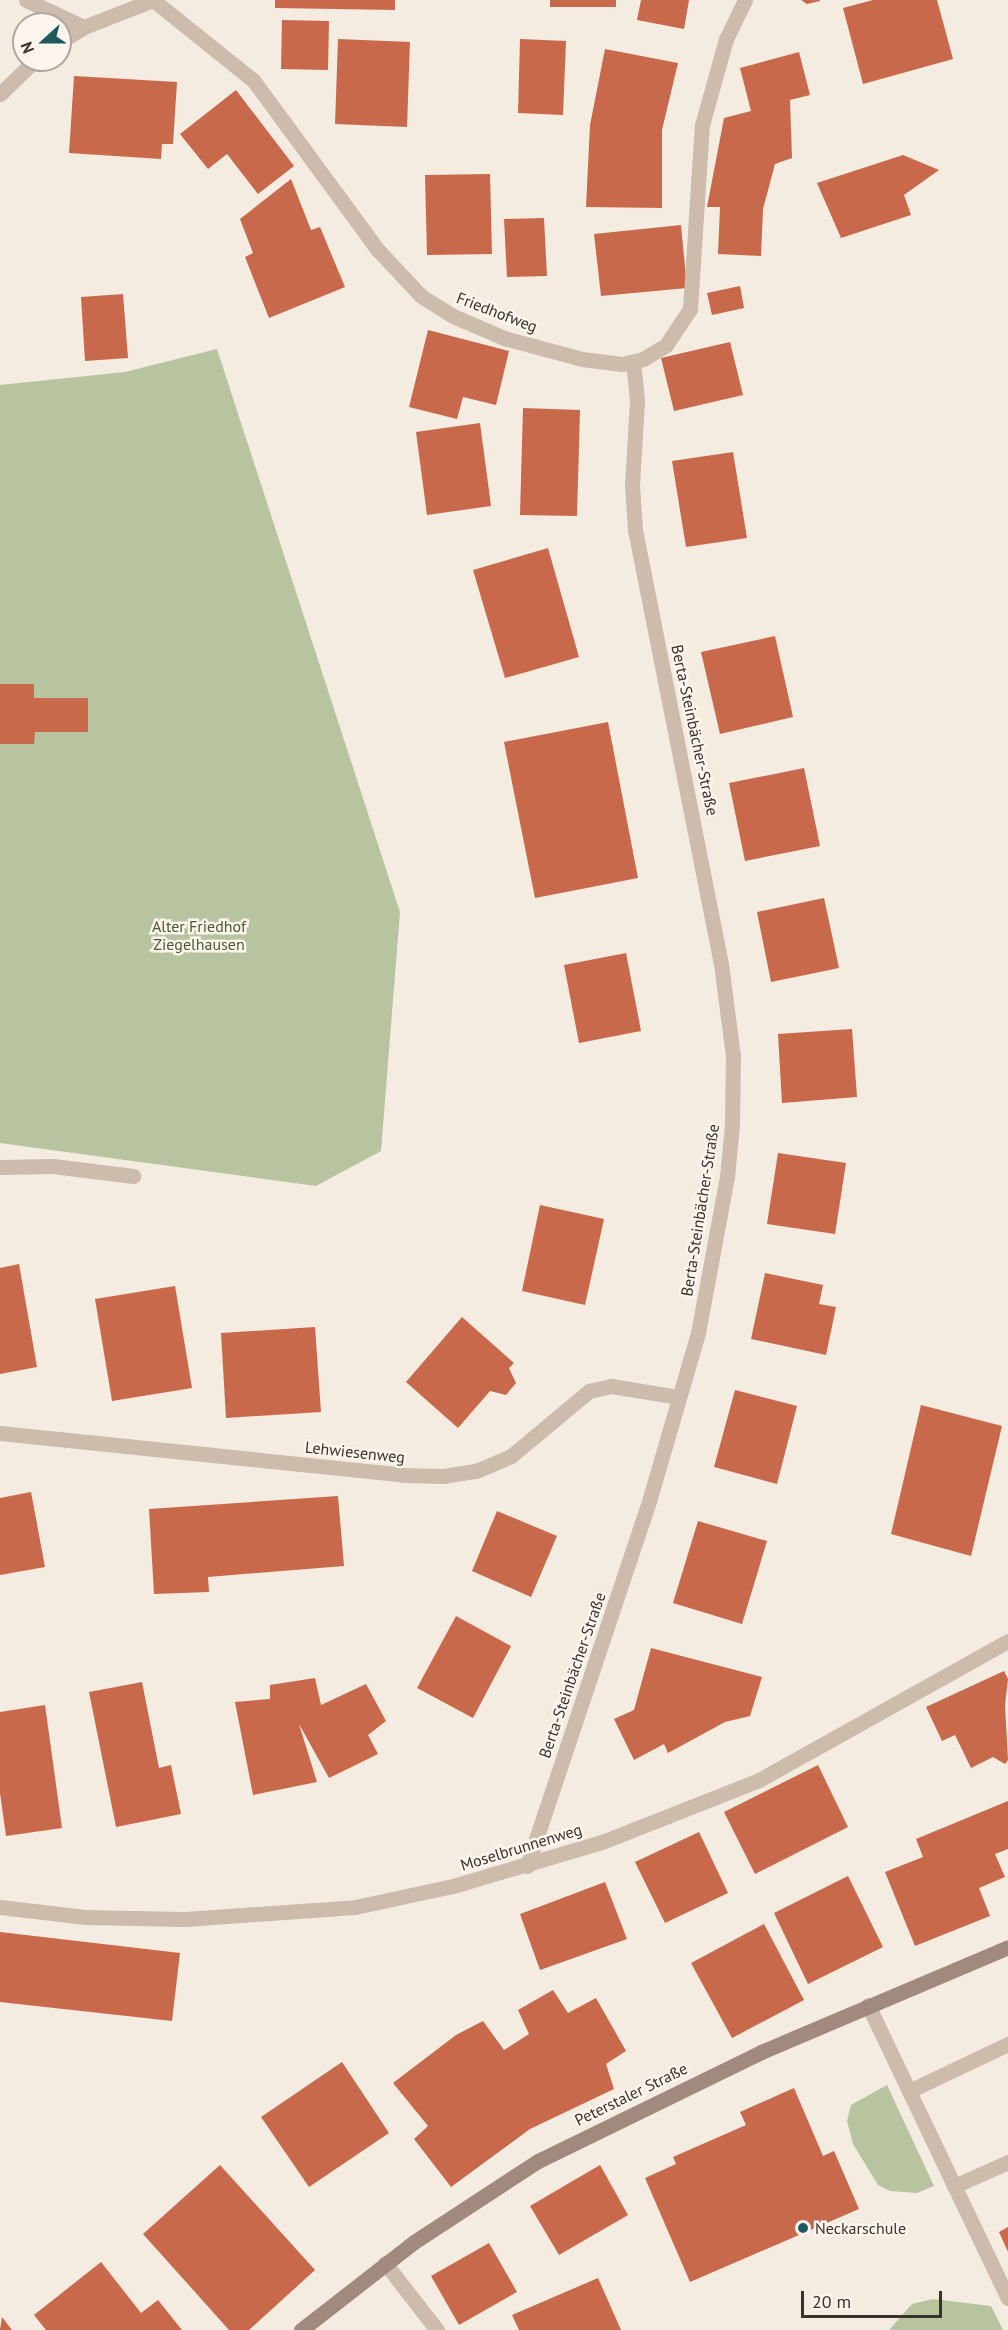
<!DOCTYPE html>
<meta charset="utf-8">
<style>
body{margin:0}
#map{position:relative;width:1008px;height:2330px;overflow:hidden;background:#f4ebe1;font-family:"PT Sans",sans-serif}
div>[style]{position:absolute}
.green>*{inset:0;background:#b8c4a0}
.building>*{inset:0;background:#c8694b}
.service>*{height:15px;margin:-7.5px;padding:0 7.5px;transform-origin:7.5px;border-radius:7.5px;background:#cdbbac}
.minor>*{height:15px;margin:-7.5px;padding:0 7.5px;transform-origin:7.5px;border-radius:7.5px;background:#cdbbac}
.secondary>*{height:15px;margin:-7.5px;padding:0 7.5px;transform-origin:7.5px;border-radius:7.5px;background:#a18a7d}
.dots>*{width:16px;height:16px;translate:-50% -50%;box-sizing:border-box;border:3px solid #fbf5ee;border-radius:50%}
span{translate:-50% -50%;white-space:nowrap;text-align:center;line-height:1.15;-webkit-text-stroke:5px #fbf5ee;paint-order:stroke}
.street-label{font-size:16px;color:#3b302b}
.park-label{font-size:16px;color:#4a5a2e}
.poi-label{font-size:16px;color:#3b302b}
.left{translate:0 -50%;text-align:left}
.north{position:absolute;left:12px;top:12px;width:60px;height:60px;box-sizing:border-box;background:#fbf5ee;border:2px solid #aea6a0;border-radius:50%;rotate:249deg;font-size:16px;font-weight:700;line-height:24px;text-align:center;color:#3b302b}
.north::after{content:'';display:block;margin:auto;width:21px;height:27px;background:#1f5a5e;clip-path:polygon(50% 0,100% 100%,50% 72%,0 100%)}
.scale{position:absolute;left:801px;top:2291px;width:141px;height:27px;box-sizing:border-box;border:3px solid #3b302b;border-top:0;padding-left:8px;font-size:18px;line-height:21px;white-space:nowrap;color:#3b302b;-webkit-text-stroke:4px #fbf5ee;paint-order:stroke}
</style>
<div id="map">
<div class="green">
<i style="clip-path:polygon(217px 349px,400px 912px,381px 1151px,316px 1186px,0 1143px,0 385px,125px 372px)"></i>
<i style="clip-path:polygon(887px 2085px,934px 2186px,917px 2193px,890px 2191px,878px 2185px,853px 2144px,847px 2121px,851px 2105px)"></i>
<i style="clip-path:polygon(933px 2299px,991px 2306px,1003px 2330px,889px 2330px,912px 2304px)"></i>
</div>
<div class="building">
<i style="clip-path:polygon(275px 0,395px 0,395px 10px,275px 8px)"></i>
<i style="clip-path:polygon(550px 0,616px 0,616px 7px,550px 7px)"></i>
<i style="clip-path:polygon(641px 0,689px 0,684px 29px,637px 20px)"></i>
<i style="clip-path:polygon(801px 0,820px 0,820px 1px,807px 4px)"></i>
<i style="clip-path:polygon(873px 0,937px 0,953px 59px,863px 84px,843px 8px)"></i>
<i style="clip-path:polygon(282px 20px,329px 21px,328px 70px,281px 69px)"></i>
<i style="clip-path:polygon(338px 39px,410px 42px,407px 127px,335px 124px)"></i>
<i style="clip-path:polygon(520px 39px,566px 41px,563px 115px,518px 113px)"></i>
<i style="clip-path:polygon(605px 49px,678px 63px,662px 130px,662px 208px,586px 207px,590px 125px)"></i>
<i style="clip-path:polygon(799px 52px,810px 95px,790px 100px,792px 158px,775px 164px,763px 209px,761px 256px,718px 254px,720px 207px,707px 207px,724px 118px,751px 111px,740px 68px)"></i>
<i style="clip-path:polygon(74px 76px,177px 82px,173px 144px,162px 144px,161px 159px,69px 153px)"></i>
<i style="clip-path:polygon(236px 90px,294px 166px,258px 194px,227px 154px,208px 169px,180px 134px)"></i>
<i style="clip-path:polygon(903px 155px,939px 170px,904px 195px,911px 215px,841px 238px,817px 183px)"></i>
<i style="clip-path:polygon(490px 174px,492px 254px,427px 255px,425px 175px)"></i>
<i style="clip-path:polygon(291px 179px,311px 230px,320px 227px,345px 287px,269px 318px,245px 257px,253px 253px,240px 219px)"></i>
<i style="clip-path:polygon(544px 218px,547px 276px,507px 277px,504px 219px)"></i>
<i style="clip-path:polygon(681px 225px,687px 288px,601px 296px,594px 234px)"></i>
<i style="clip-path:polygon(740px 286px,744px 308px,712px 315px,707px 293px)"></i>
<i style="clip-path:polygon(123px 294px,128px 358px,85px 361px,81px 297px)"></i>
<i style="clip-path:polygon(428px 330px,509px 351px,496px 405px,463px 397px,457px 419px,409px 407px)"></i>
<i style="clip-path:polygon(730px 342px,743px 395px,674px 411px,661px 358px)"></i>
<i style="clip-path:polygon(523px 408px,580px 410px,577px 516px,520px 515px)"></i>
<i style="clip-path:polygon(480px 423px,491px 506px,427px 515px,416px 432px)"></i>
<i style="clip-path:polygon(733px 452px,747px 538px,686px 547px,672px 461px)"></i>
<i style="clip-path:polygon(548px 548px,579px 657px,505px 678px,473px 570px)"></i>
<i style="clip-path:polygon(775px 636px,793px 717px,720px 734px,701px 652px)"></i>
<i style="clip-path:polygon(0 684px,34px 684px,34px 698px,88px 698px,88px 732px,35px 732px,34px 744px,0 744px)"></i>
<i style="clip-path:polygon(608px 722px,638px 878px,535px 898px,504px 742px)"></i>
<i style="clip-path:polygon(804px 768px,820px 846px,745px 861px,729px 783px)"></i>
<i style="clip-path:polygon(824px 898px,839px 968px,771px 982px,757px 912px)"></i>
<i style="clip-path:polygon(626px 953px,641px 1031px,579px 1043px,564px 965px)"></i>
<i style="clip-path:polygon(852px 1029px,857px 1097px,782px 1103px,778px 1034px)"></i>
<i style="clip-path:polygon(778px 1153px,846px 1163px,835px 1234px,767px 1224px)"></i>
<i style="clip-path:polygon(540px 1205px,604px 1219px,585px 1305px,522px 1291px)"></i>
<i style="clip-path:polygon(19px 1264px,37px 1367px,0 1374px,0 1268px)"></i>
<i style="clip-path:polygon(765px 1273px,823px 1285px,819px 1304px,836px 1307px,826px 1355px,751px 1339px)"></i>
<i style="clip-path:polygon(175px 1286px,192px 1388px,112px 1401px,95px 1299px)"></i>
<i style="clip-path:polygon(462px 1317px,514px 1363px,509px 1368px,516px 1383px,506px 1395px,490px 1391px,458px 1428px,406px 1382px)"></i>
<i style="clip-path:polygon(315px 1327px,321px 1412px,226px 1418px,221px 1333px)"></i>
<i style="clip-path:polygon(735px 1390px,797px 1406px,777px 1484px,714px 1467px)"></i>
<i style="clip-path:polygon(921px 1405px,1002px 1426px,971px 1556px,891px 1534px)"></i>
<i style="clip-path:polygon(31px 1492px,45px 1567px,0 1575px,0 1498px)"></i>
<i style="clip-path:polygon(338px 1496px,344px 1566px,208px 1577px,209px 1592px,154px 1594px,149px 1509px)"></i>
<i style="clip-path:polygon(497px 1511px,557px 1536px,531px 1597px,472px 1571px)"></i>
<i style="clip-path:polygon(698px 1521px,767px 1541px,742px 1624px,673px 1603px)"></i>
<i style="clip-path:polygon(456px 1616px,511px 1646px,473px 1718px,417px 1688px)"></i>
<i style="clip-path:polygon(651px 1648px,762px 1677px,750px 1716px,725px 1722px,668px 1753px,664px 1744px,634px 1760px,614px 1719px,634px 1710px)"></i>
<i style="clip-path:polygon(1004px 1671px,1008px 1679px,1005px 1705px,1008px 1760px,1005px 1764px,993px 1757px,971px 1768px,955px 1735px,942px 1741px,926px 1707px)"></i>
<i style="clip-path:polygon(315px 1678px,321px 1705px,366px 1684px,386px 1721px,368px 1735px,378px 1754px,329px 1778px,299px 1724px,317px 1782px,253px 1795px,235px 1702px,270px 1699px,270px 1685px)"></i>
<i style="clip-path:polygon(142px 1682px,159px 1768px,171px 1765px,181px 1814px,116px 1827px,89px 1692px)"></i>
<i style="clip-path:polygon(45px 1705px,62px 1828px,6px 1836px,0 1793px,0 1712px)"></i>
<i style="clip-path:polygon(818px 1765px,848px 1827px,755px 1874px,724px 1812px)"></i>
<i style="clip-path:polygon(1008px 1801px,1008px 1849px,995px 1854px,1005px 1877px,979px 1888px,990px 1916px,915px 1946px,885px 1872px,923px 1857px,916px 1839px)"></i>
<i style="clip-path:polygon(699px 1832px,728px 1893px,665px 1923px,635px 1862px)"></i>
<i style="clip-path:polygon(848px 1876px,883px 1947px,808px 1984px,774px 1913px)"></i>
<i style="clip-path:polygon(605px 1882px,627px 1939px,540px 1970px,520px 1914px)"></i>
<i style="clip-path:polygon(764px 1924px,804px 2000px,732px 2038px,691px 1963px)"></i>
<i style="clip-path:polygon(0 1932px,180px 1953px,172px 2021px,0 2002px)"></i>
<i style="clip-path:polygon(553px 1990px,568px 2013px,596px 1998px,626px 2051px,606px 2064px,614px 2089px,530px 2129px,451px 2187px,414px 2139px,428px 2126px,393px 2083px,456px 2035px,483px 2021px,504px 2050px,529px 2034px,518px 2010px)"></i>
<i style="clip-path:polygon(342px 2062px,389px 2133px,309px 2187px,261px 2117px)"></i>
<i style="clip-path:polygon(794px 2088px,823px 2156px,834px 2151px,859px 2209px,690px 2282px,645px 2178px,676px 2164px,673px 2157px,746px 2125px,740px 2112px)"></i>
<i style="clip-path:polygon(220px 2165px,315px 2270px,249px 2330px,229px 2330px,143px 2234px)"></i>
<i style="clip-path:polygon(600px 2165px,628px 2215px,559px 2255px,530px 2206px)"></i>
<i style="clip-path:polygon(1008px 2227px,1008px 2252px,999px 2232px)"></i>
<i style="clip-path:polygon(489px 2243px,517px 2292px,459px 2325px,431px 2276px)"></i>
<i style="clip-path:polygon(101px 2262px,141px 2313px,158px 2300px,182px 2330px,46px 2330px,34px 2315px)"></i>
<i style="clip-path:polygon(598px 2278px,621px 2330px,519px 2330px,512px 2315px)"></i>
<i style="clip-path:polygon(2px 2317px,12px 2330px,0 2330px)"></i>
</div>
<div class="service">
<i style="left:868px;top:2005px;width:325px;rotate:64.5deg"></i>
<i style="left:909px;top:2091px;width:110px;rotate:-25.4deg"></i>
<i style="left:954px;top:2186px;width:59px;rotate:-24deg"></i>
</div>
<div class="minor">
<i style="left:26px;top:0;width:64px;rotate:25deg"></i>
<i style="left:153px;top:0;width:128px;rotate:38.7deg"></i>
<i style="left:253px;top:80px;width:210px;rotate:53.7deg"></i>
<i style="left:377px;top:249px;width:64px;rotate:46.9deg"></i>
<i style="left:421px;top:296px;width:38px;rotate:32deg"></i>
<i style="left:453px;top:316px;width:56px;rotate:23.3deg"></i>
<i style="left:504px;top:338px;width:81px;rotate:15.1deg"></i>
<i style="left:582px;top:359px;width:40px;rotate:7.1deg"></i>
<i style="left:622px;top:364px;width:22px;rotate:-13deg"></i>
<i style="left:643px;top:359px;width:27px;rotate:-31deg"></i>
<i style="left:666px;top:345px;width:43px;rotate:-56.3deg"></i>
<i style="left:690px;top:309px;width:184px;rotate:-86.3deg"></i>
<i style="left:702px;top:125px;width:89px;rotate:-74.4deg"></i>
<i style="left:726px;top:39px;width:43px;rotate:-64deg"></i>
<i style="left:60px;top:42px;width:28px;rotate:-32deg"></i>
<i style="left:84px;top:27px;width:74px;rotate:-21.4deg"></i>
<i style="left:0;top:94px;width:49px;rotate:-44.2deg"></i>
<i style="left:0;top:1167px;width:53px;rotate:-1.1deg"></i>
<i style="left:53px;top:1166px;width:81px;rotate:7.1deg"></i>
<i style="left:0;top:1433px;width:405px;rotate:5.9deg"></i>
<i style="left:403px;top:1475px;width:40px;rotate:1.4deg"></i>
<i style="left:443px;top:1476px;width:33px;rotate:-9deg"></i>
<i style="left:476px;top:1471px;width:38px;rotate:-23deg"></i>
<i style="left:511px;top:1456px;width:102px;rotate:-39.8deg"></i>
<i style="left:589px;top:1391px;width:23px;rotate:-13deg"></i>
<i style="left:611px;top:1386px;width:69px;rotate:9.2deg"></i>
<i style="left:527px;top:1866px;width:388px;rotate:-71.5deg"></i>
<i style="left:650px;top:1498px;width:172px;rotate:-73.8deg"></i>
<i style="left:698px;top:1333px;width:159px;rotate:-79.5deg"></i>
<i style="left:727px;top:1177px;width:52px;rotate:-84.5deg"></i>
<i style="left:732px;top:1125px;width:69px;rotate:-89.2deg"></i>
<i style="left:733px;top:1056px;width:93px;rotate:-97.4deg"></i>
<i style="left:721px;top:964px;width:443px;rotate:-101.2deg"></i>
<i style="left:635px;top:529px;width:44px;rotate:-93.9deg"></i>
<i style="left:632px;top:485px;width:85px;rotate:-86.6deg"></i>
<i style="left:637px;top:400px;width:37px;rotate:-96deg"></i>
<i style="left:0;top:1907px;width:86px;rotate:6.7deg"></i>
<i style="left:85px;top:1917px;width:100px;rotate:1.1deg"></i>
<i style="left:185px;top:1919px;width:170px;rotate:-4deg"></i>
<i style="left:355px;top:1907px;width:100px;rotate:-12.1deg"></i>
<i style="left:453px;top:1886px;width:155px;rotate:-16.5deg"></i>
<i style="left:602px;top:1842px;width:169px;rotate:-21.5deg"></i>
<i style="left:759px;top:1780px;width:285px;rotate:-29.2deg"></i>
<i style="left:385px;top:2263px;width:85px;rotate:52.2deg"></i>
</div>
<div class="secondary">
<i style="left:301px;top:2330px;width:143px;rotate:-37.9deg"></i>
<i style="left:414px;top:2242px;width:148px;rotate:-33.2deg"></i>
<i style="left:538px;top:2161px;width:248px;rotate:-26deg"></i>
<i style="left:761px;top:2052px;width:268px;rotate:-23deg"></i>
</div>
<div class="dots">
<i style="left:803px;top:2228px;background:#1f5a5e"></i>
</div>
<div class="street-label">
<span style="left:497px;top:312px;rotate:21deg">Friedhofweg</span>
<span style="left:695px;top:730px;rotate:78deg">Berta-Steinbächer-Straße</span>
<span style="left:700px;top:1210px;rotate:-81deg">Berta-Steinbächer-Straße</span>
<span style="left:355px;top:1452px;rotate:6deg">Lehwiesenweg</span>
<span style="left:572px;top:1675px;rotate:-71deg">Berta-Steinbächer-Straße</span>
<span style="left:521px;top:1847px;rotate:-17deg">Moselbrunnenweg</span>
<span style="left:631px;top:2094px;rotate:-26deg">Peterstaler Straße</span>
</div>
<div class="park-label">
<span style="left:199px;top:935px">Alter Friedhof<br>Ziegelhausen</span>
</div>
<div class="poi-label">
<span class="left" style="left:815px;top:2228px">Neckarschule</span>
</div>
<div class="north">N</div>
<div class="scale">20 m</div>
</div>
